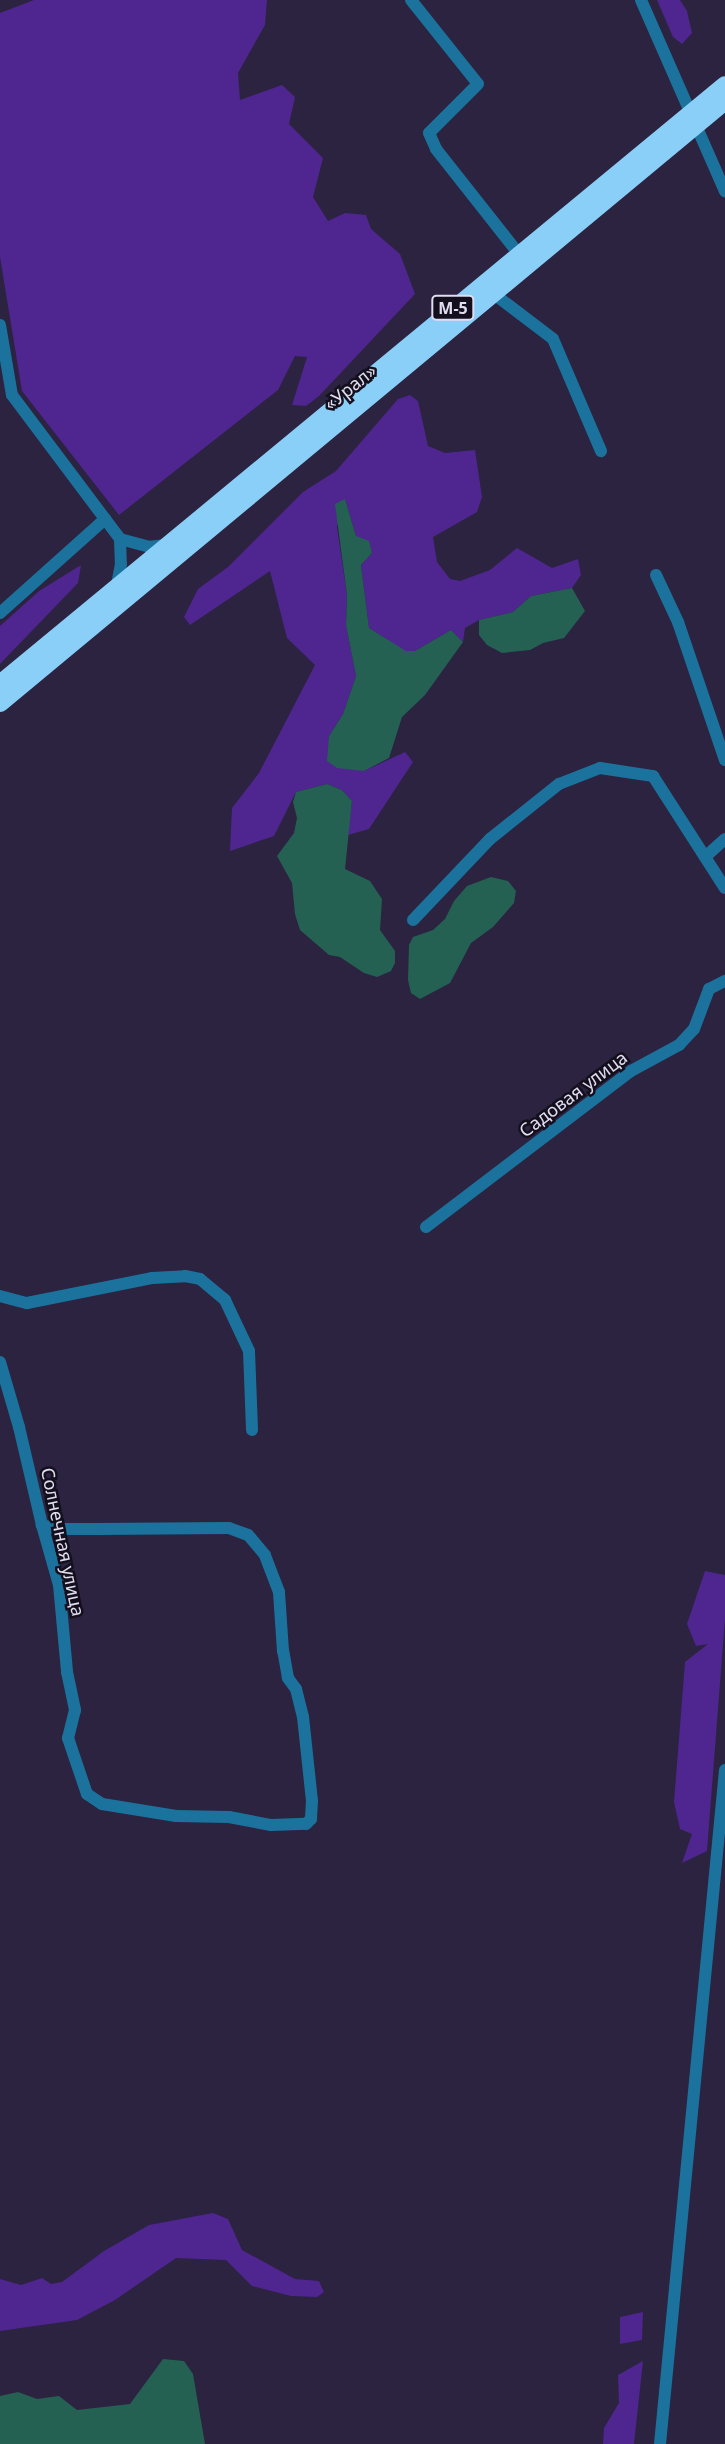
<!DOCTYPE html>
<meta charset="utf-8">
<style>
body{margin:0}
#map{position:relative;width:725px;height:2444px;overflow:hidden;background:#2b2340;font-family:"Noto Sans",sans-serif}
div>[style]{position:absolute}
.green>*{inset:0;background:#4f2590}
.water>*{inset:0;background:#246153}
.minor>*{height:12px;margin:-6px;padding:0 6px;transform-origin:6px;border-radius:6px;background:#1b739d}
.highway>*{height:18px;margin:-9px;padding:0 9px;transform-origin:9px;border-radius:9px;background:#89cff8}
span{translate:-50% -50%;white-space:nowrap;text-align:center;line-height:1.15;-webkit-text-stroke:5px #130f1c;paint-order:stroke}
.shield-label span{padding:2px 5px;background:#130f1c;border:2px solid;border-radius:5px;-webkit-text-stroke-width:0}
.shield-label{font-size:16px;color:#e1ddf0;font-weight:700}
.street-label{font-size:18px;color:#e1ddf0}
</style>
<div id="map">
<div class="green">
<i style="clip-path:polygon(34px 0,267px 0,265px 25px,238px 73px,240px 100px,282px 85px,295px 97px,289px 124px,323px 158px,313px 197px,328px 221px,345px 213px,366px 215px,371px 229px,400px 254px,415px 294px,319px 396px,306px 406px,292px 405px,307px 357px,295px 356px,278px 390px,119px 515px,22px 391px,0 257px,0 13px)"></i>
<i style="clip-path:polygon(657px 0,680px 0,687px 11px,692px 33px,682px 44px,673px 37px)"></i>
<i style="clip-path:polygon(410px 395px,418px 401px,428px 446px,445px 453px,475px 450px,482px 497px,477px 512px,433px 537px,437px 562px,450px 579px,460px 581px,490px 570px,517px 548px,552px 568px,578px 559px,581px 575px,572px 588px,531px 596px,513px 612px,479px 620px,465px 628px,463px 642px,451px 630px,415px 651px,405px 651px,369px 628px,361px 565px,372px 553px,356px 536px,345px 499px,337px 527px,347px 595px,346px 625px,356px 676px,343px 714px,329px 736px,364px 771px,405px 752px,413px 762px,369px 829px,348px 835px,352px 801px,342px 790px,327px 784px,296px 792px,274px 836px,230px 851px,232px 808px,259px 773px,315px 665px,287px 638px,270px 571px,190px 625px,184px 617px,198px 589px,228px 567px,303px 492px,336px 471px,398px 399px)"></i>
<i style="clip-path:polygon(81px 565px,78px 583px,0 664px,0 626px,39px 591px)"></i>
<i style="clip-path:polygon(705px 1571px,725px 1575px,725px 1619px,707px 1851px,682px 1863px,692px 1834px,680px 1829px,674px 1802px,685px 1662px,708px 1644px,696px 1646px,687px 1624px)"></i>
<i style="clip-path:polygon(213px 2213px,228px 2219px,242px 2250px,295px 2279px,319px 2281px,324px 2292px,317px 2297px,291px 2296px,252px 2286px,226px 2260px,176px 2258px,115px 2300px,77px 2320px,0 2331px,0 2279px,21px 2285px,42px 2278px,51px 2284px,62px 2282px,104px 2251px,149px 2225px)"></i>
<i style="clip-path:polygon(643px 2312px,642px 2340px,620px 2344px,620px 2317px)"></i>
<i style="clip-path:polygon(643px 2361px,634px 2444px,603px 2444px,604px 2428px,619px 2403px,618px 2375px)"></i>
</div>
<div class="water">
<i style="clip-path:polygon(345px 499px,356px 536px,369px 541px,372px 553px,361px 565px,369px 628px,406px 651px,415px 651px,451px 630px,463px 642px,425px 695px,402px 717px,389px 758px,364px 771px,337px 768px,327px 761px,329px 736px,343px 714px,356px 676px,346px 625px,347px 595px,335px 504px)"></i>
<i style="clip-path:polygon(572px 588px,585px 611px,564px 638px,543px 643px,530px 650px,502px 653px,487px 645px,479px 635px,479px 620px,513px 612px,531px 596px)"></i>
<i style="clip-path:polygon(327px 784px,342px 790px,352px 801px,345px 869px,370px 881px,382px 899px,380px 930px,395px 951px,395px 963px,391px 971px,377px 977px,364px 973px,340px 957px,329px 955px,300px 930px,295px 914px,292px 883px,277px 856px,294px 833px,297px 818px,293px 802px,296px 792px)"></i>
<i style="clip-path:polygon(491px 877px,508px 881px,516px 891px,514px 903px,493px 927px,471px 943px,450px 983px,420px 999px,411px 993px,408px 980px,409px 945px,413px 937px,433px 930px,445px 919px,454px 901px,467px 886px)"></i>
<i style="clip-path:polygon(163px 2359px,184px 2361px,193px 2374px,205px 2444px,0 2444px,0 2396px,18px 2392px,37px 2399px,59px 2396px,77px 2410px,130px 2404px)"></i>
</div>
<div class="minor">
<i style="left:411px;top:0;width:107px;rotate:51.4deg"></i>
<i style="left:478px;top:84px;width:69px;rotate:135deg"></i>
<i style="left:429px;top:133px;width:17px;rotate:66deg"></i>
<i style="left:436px;top:149px;width:134px;rotate:51.7deg"></i>
<i style="left:641px;top:0;width:209px;rotate:66.3deg"></i>
<i style="left:494px;top:294px;width:74px;rotate:37.3deg"></i>
<i style="left:553px;top:339px;width:122px;rotate:66.8deg"></i>
<i style="left:0;top:325px;width:71px;rotate:80.3deg"></i>
<i style="left:12px;top:395px;width:180px;rotate:53.1deg"></i>
<i style="left:120px;top:539px;width:25px;rotate:88deg"></i>
<i style="left:121px;top:564px;width:21px;rotate:101deg"></i>
<i style="left:120px;top:539px;width:30px;rotate:15deg"></i>
<i style="left:149px;top:547px;width:16px;rotate:-7deg"></i>
<i style="left:656px;top:575px;width:52px;rotate:64.9deg"></i>
<i style="left:678px;top:622px;width:146px;rotate:71.2deg"></i>
<i style="left:0;top:613px;width:141px;rotate:-41.8deg"></i>
<i style="left:705px;top:857px;width:27px;rotate:-42deg"></i>
<i style="left:413px;top:920px;width:112px;rotate:-46.5deg"></i>
<i style="left:490px;top:839px;width:88px;rotate:-38.6deg"></i>
<i style="left:559px;top:784px;width:44px;rotate:-21.3deg"></i>
<i style="left:600px;top:768px;width:54px;rotate:8.6deg"></i>
<i style="left:653px;top:776px;width:133px;rotate:57.3deg"></i>
<i style="left:426px;top:1227px;width:258px;rotate:-37.3deg"></i>
<i style="left:631px;top:1071px;width:55px;rotate:-28.4deg"></i>
<i style="left:679px;top:1045px;width:22px;rotate:-47deg"></i>
<i style="left:694px;top:1029px;width:43px;rotate:-69.4deg"></i>
<i style="left:709px;top:989px;width:18px;rotate:-27deg"></i>
<i style="left:0;top:1296px;width:28px;rotate:15deg"></i>
<i style="left:27px;top:1303px;width:127px;rotate:-11.3deg"></i>
<i style="left:152px;top:1278px;width:33px;rotate:-3deg"></i>
<i style="left:185px;top:1276px;width:15px;rotate:11deg"></i>
<i style="left:200px;top:1279px;width:33px;rotate:40deg"></i>
<i style="left:225px;top:1300px;width:56px;rotate:64.8deg"></i>
<i style="left:249px;top:1351px;width:79px;rotate:87.8deg"></i>
<i style="left:0;top:1362px;width:68px;rotate:73.7deg"></i>
<i style="left:19px;top:1427px;width:101px;rotate:76.8deg"></i>
<i style="left:42px;top:1525px;width:62px;rotate:74.2deg"></i>
<i style="left:59px;top:1585px;width:87px;rotate:84.7deg"></i>
<i style="left:67px;top:1672px;width:39px;rotate:78deg"></i>
<i style="left:75px;top:1710px;width:29px;rotate:104deg"></i>
<i style="left:68px;top:1738px;width:59px;rotate:71.3deg"></i>
<i style="left:87px;top:1794px;width:18px;rotate:34deg"></i>
<i style="left:102px;top:1804px;width:75px;rotate:9.2deg"></i>
<i style="left:176px;top:1816px;width:53px;rotate:1.1deg"></i>
<i style="left:229px;top:1817px;width:43px;rotate:10.8deg"></i>
<i style="left:271px;top:1825px;width:35px;rotate:-2deg"></i>
<i style="left:306px;top:1824px;width:7px;rotate:-45deg"></i>
<i style="left:311px;top:1819px;width:18px;rotate:-87deg"></i>
<i style="left:312px;top:1801px;width:84px;rotate:-96.1deg"></i>
<i style="left:303px;top:1717px;width:29px;rotate:-104deg"></i>
<i style="left:296px;top:1689px;width:14px;rotate:-126deg"></i>
<i style="left:288px;top:1678px;width:27px;rotate:-100deg"></i>
<i style="left:283px;top:1651px;width:59px;rotate:-93.9deg"></i>
<i style="left:279px;top:1592px;width:40px;rotate:-111deg"></i>
<i style="left:265px;top:1555px;width:26px;rotate:-130deg"></i>
<i style="left:248px;top:1535px;width:20px;rotate:-160deg"></i>
<i style="left:229px;top:1528px;width:134px;rotate:179.6deg"></i>
<i style="left:95px;top:1529px;width:39px;rotate:180deg"></i>
<i style="left:56px;top:1529px;width:15px;rotate:-164deg"></i>
<i style="left:660px;top:2444px;width:677px;rotate:-84.49deg"></i>
</div>
<div class="highway">
<i style="left:0;top:684px;width:940px;rotate:-39.56deg"></i>
<i style="left:0;top:703px;width:942px;rotate:-39.7deg"></i>
</div>
<div class="shield-label">
<span style="left:453px;top:308px">М-5</span>
</div>
<div class="street-label">
<span style="left:350px;top:387px;rotate:-39deg">«Урал»</span>
<span style="left:573px;top:1094px;rotate:-37deg">Садовая улица</span>
<span style="left:63px;top:1542px;rotate:78deg">Солнечная улица</span>
</div>
</div>
